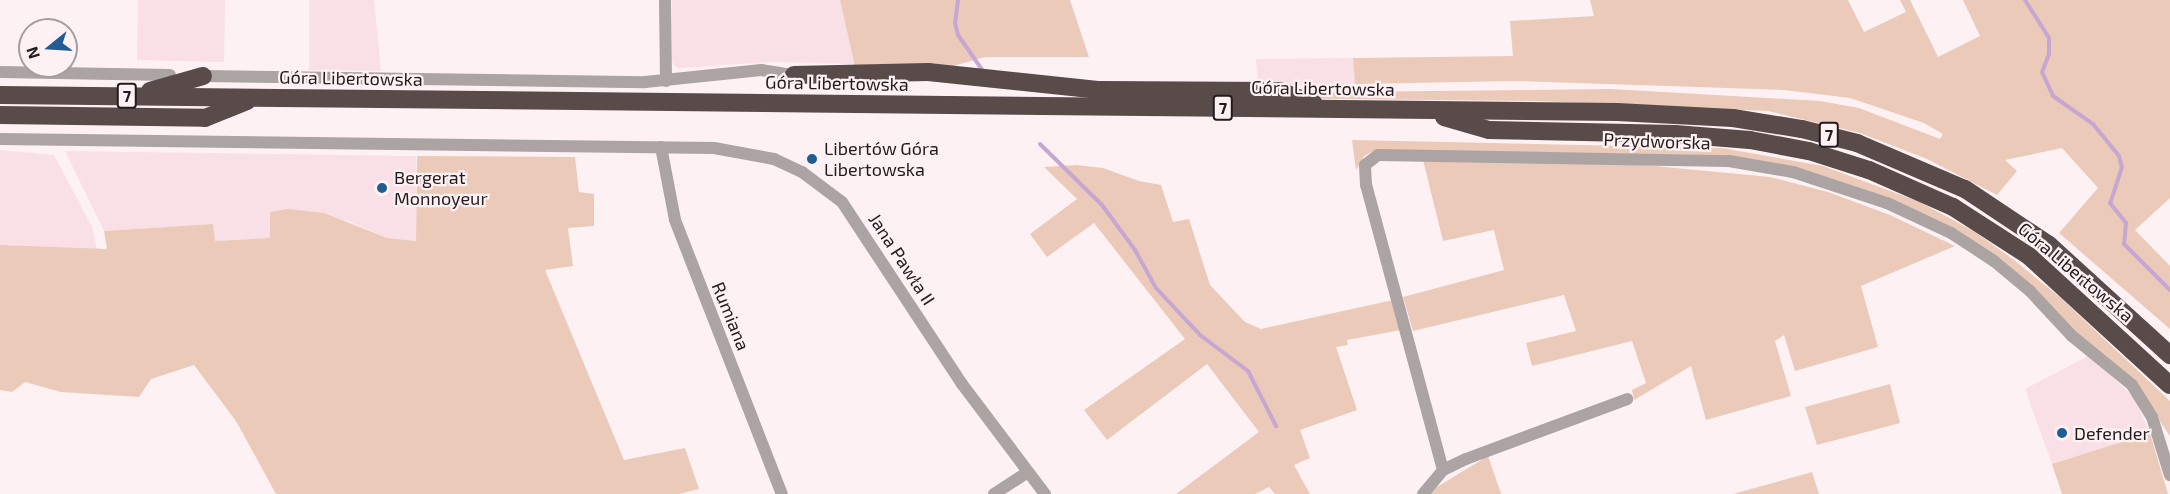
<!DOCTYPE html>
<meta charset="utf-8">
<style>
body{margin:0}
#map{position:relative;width:2170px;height:494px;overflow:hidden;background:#fef1f4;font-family:"Exo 2",sans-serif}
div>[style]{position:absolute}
.built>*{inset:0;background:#f9e0e6}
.green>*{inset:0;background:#ebcaba}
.stream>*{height:4px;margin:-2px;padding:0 2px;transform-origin:2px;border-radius:2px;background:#c7a6d2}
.minor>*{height:12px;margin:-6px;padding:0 6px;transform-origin:6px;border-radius:6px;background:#aba4a3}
.highway>*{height:18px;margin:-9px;padding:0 9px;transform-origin:9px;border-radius:9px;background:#584b4a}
.dots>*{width:16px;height:16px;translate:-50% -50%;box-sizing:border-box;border:3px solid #fef1f4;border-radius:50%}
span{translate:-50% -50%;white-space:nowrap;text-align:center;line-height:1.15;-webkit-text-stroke:4.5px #fef1f4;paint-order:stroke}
.shield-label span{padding:2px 4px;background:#fef1f4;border:2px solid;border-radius:4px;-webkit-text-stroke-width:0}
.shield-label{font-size:16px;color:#221c1d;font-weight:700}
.street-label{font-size:18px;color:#221c1d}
.poi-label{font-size:18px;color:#221c1d}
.left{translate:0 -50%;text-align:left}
.north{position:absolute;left:18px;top:18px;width:60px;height:60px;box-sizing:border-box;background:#fef1f4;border:2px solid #a69c9e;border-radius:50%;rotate:252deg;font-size:16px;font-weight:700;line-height:24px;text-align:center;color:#221c1d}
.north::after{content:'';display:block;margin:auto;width:21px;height:27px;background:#215c93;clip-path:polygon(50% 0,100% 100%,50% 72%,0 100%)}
</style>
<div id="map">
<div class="built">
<i style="clip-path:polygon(138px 0,225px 0,224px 62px,137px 60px)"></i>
<i style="clip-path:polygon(309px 0,374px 0,381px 71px,309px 70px)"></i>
<i style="clip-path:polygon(672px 0,840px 0,855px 64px,770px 62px,677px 68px,672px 62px)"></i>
<i style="clip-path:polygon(1353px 58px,1355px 84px,1258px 86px,1256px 59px)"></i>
<i style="clip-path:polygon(0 150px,54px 155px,93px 229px,97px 250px,0 245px)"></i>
<i style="clip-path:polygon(65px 151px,416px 156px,416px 241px,387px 238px,346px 220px,270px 238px,215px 241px,213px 224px,104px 231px)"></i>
<i style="clip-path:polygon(2090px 355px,2135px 399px,2150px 433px,2052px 464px,2025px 389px)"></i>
</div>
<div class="green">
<i style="clip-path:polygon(840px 0,1070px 0,1089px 57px,985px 57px,946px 68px,856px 71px)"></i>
<i style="clip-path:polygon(1590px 0,1848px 0,1864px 32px,1906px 12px,1900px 0,1910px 0,1938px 57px,1980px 36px,1963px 0,2170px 0,2170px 198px,2135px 230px,2170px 266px,2170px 329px,2059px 233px,2098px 188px,2062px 148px,2005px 160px,2017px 171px,1997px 195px,1927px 159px,1860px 133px,1768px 111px,1537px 101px,1258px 98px,1258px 93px,1611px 89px,1820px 101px,1859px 108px,1940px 139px,1943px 134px,1924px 123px,1850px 98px,1784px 90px,1515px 81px,1355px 84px,1353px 58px,1513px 56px,1510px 21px,1594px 16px)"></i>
<i style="clip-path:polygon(1352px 140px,1722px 148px,1823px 166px,1920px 202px,1975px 232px,2014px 260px,2062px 299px,2170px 401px,2170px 436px,2130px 377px,2084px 341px,2008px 265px,1970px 240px,1862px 191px,1698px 155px,1375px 150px,1364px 156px,1356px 170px)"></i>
<i style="clip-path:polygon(417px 156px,575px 157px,579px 192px,594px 194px,594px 226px,568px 228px,573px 266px,545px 270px,624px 460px,685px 448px,699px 489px,679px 494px,276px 494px,236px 421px,194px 365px,151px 379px,139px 397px,61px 392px,25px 382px,12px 392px,0 390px,0 245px,107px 249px,104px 231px,213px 224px,215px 241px,270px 238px,270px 212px,288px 209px,324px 213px,387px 238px,416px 241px)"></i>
<i style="clip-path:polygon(1423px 160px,1634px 164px,1770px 177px,1828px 192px,1890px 215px,1955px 246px,1861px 286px,1878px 347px,1795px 371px,1784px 335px,1775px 341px,1791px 396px,1706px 420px,1691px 366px,1634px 400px,1632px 390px,1646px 383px,1632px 341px,1532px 366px,1526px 343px,1576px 331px,1564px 295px,1413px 331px,1403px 297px,1504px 270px,1494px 230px,1443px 241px)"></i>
<i style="clip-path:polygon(1076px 165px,1103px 168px,1139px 181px,1161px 185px,1173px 222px,1189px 219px,1210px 285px,1245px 322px,1261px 329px,1393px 300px,1401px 330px,1347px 340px,1348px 345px,1336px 347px,1357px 410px,1300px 430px,1310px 458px,1294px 465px,1310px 494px,1275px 494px,1269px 487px,1255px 494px,1176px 494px,1259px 432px,1207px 364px,1107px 440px,1084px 410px,1185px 339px,1094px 223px,1047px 257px,1030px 234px,1077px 199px,1044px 167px)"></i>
<i style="clip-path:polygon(1890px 384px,1900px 423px,1817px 445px,1805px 407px)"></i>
<i style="clip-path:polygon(2150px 433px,2168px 494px,2062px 494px,2052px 464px)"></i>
<i style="clip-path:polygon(1488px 456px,1501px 494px,1429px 494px,1432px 490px)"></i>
<i style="clip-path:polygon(1812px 472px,1819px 494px,1733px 494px)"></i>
</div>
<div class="stream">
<i style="left:958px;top:0;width:23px;rotate:97deg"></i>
<i style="left:955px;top:23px;width:12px;rotate:76deg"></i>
<i style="left:958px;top:35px;width:44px;rotate:55.2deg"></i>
<i style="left:2025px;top:0;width:45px;rotate:57.7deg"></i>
<i style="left:2049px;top:38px;width:16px;rotate:90deg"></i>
<i style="left:2049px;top:54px;width:19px;rotate:111deg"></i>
<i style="left:2042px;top:72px;width:26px;rotate:65deg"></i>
<i style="left:2053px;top:96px;width:49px;rotate:35deg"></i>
<i style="left:2093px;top:124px;width:41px;rotate:50.9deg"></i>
<i style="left:2119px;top:156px;width:11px;rotate:75deg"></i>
<i style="left:2122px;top:167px;width:38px;rotate:108deg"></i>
<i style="left:2110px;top:203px;width:26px;rotate:51deg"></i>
<i style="left:2126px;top:223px;width:21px;rotate:95deg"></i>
<i style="left:2124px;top:244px;width:65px;rotate:45deg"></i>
<i style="left:1040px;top:144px;width:87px;rotate:44.5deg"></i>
<i style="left:1102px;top:205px;width:56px;rotate:53.7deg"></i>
<i style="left:1135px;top:250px;width:43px;rotate:61.1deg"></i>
<i style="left:1156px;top:288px;width:64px;rotate:46.9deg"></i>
<i style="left:1200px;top:335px;width:60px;rotate:36.9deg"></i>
<i style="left:1248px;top:371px;width:62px;rotate:63deg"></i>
</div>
<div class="minor">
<i style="left:665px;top:0;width:81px;rotate:89.3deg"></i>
<i style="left:0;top:72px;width:170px;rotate:1deg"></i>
<i style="left:203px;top:76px;width:442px;rotate:0.8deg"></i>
<i style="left:645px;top:82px;width:117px;rotate:-5.9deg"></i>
<i style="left:761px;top:70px;width:33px;rotate:9deg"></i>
<i style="left:0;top:139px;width:714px;rotate:0.72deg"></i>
<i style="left:714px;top:148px;width:61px;rotate:10.4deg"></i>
<i style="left:774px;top:159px;width:31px;rotate:25deg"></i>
<i style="left:802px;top:172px;width:50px;rotate:36.9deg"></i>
<i style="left:842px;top:202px;width:218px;rotate:56.6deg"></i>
<i style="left:962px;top:384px;width:138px;rotate:53deg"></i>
<i style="left:661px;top:147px;width:74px;rotate:79.1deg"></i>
<i style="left:675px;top:220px;width:294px;rotate:68.7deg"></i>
<i style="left:1443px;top:470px;width:295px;rotate:-105.1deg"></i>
<i style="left:1366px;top:185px;width:20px;rotate:-93deg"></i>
<i style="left:1365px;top:165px;width:16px;rotate:-38deg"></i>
<i style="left:1378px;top:155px;width:351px;rotate:1deg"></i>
<i style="left:1729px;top:161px;width:65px;rotate:9.8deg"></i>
<i style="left:1793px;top:172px;width:99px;rotate:18.3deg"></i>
<i style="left:1887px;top:203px;width:71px;rotate:25.1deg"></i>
<i style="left:1951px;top:233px;width:51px;rotate:33.1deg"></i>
<i style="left:1994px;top:261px;width:47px;rotate:39.8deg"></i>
<i style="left:2030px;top:291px;width:62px;rotate:47deg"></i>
<i style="left:2072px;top:336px;width:77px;rotate:39.2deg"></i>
<i style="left:2132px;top:385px;width:38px;rotate:58deg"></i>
<i style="left:2152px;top:417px;width:61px;rotate:72.8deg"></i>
<i style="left:994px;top:494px;width:40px;rotate:-32.9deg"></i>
<i style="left:1423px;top:494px;width:31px;rotate:-50deg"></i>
<i style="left:1443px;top:470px;width:25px;rotate:-26deg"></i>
<i style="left:1466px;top:459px;width:172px;rotate:-20.4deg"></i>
</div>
<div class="highway">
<i style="left:794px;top:75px;width:134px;rotate:-1.3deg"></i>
<i style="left:928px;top:72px;width:173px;rotate:6deg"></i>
<i style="left:1100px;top:90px;width:179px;rotate:0.3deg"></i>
<i style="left:1279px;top:91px;width:37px;rotate:20deg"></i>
<i style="left:150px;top:91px;width:55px;rotate:-15.8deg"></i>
<i style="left:0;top:95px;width:1617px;rotate:0.6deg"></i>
<i style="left:1617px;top:112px;width:116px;rotate:3deg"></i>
<i style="left:1733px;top:118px;width:70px;rotate:9.1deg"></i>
<i style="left:1802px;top:129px;width:57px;rotate:14.3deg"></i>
<i style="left:1857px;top:143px;width:117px;rotate:23.1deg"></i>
<i style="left:1965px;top:189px;width:101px;rotate:33.7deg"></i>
<i style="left:2049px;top:245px;width:164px;rotate:42.3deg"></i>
<i style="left:0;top:115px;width:205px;rotate:0.8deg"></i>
<i style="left:205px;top:118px;width:45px;rotate:-22deg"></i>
<i style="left:1444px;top:117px;width:47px;rotate:16.1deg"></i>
<i style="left:1489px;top:130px;width:186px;rotate:1.2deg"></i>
<i style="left:1675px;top:134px;width:75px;rotate:4.6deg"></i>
<i style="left:1750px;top:140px;width:60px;rotate:10.6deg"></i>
<i style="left:1809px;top:151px;width:63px;rotate:17.6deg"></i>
<i style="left:1869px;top:170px;width:92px;rotate:23.8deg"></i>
<i style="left:1953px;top:207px;width:90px;rotate:32.8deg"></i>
<i style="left:2029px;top:256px;width:191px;rotate:42.5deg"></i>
</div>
<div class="dots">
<i style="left:812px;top:159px;background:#215c93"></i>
<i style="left:382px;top:188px;background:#215c93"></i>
<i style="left:2062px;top:433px;background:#215c93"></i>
</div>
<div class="shield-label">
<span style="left:127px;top:96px">7</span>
<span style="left:1223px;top:108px">7</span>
<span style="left:1829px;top:135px">7</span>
</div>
<div class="street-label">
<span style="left:351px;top:78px;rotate:1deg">Góra Libertowska</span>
<span style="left:837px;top:83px;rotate:1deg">Góra Libertowska</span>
<span style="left:1323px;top:88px;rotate:1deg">Góra Libertowska</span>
<span style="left:1657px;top:141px;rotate:2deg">Przydworska</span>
<span style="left:902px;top:259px;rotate:57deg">Jana Pawła II</span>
<span style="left:2076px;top:272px;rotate:40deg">Góra Libertowska</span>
<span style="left:731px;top:316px;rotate:68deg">Rumiana</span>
</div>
<div class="poi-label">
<span class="left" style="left:824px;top:159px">Libertów Góra<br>Libertowska</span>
<span class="left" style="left:394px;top:188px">Bergerat<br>Monnoyeur</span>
<span class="left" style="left:2074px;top:433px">Defender</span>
</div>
<div class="north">N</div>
</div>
